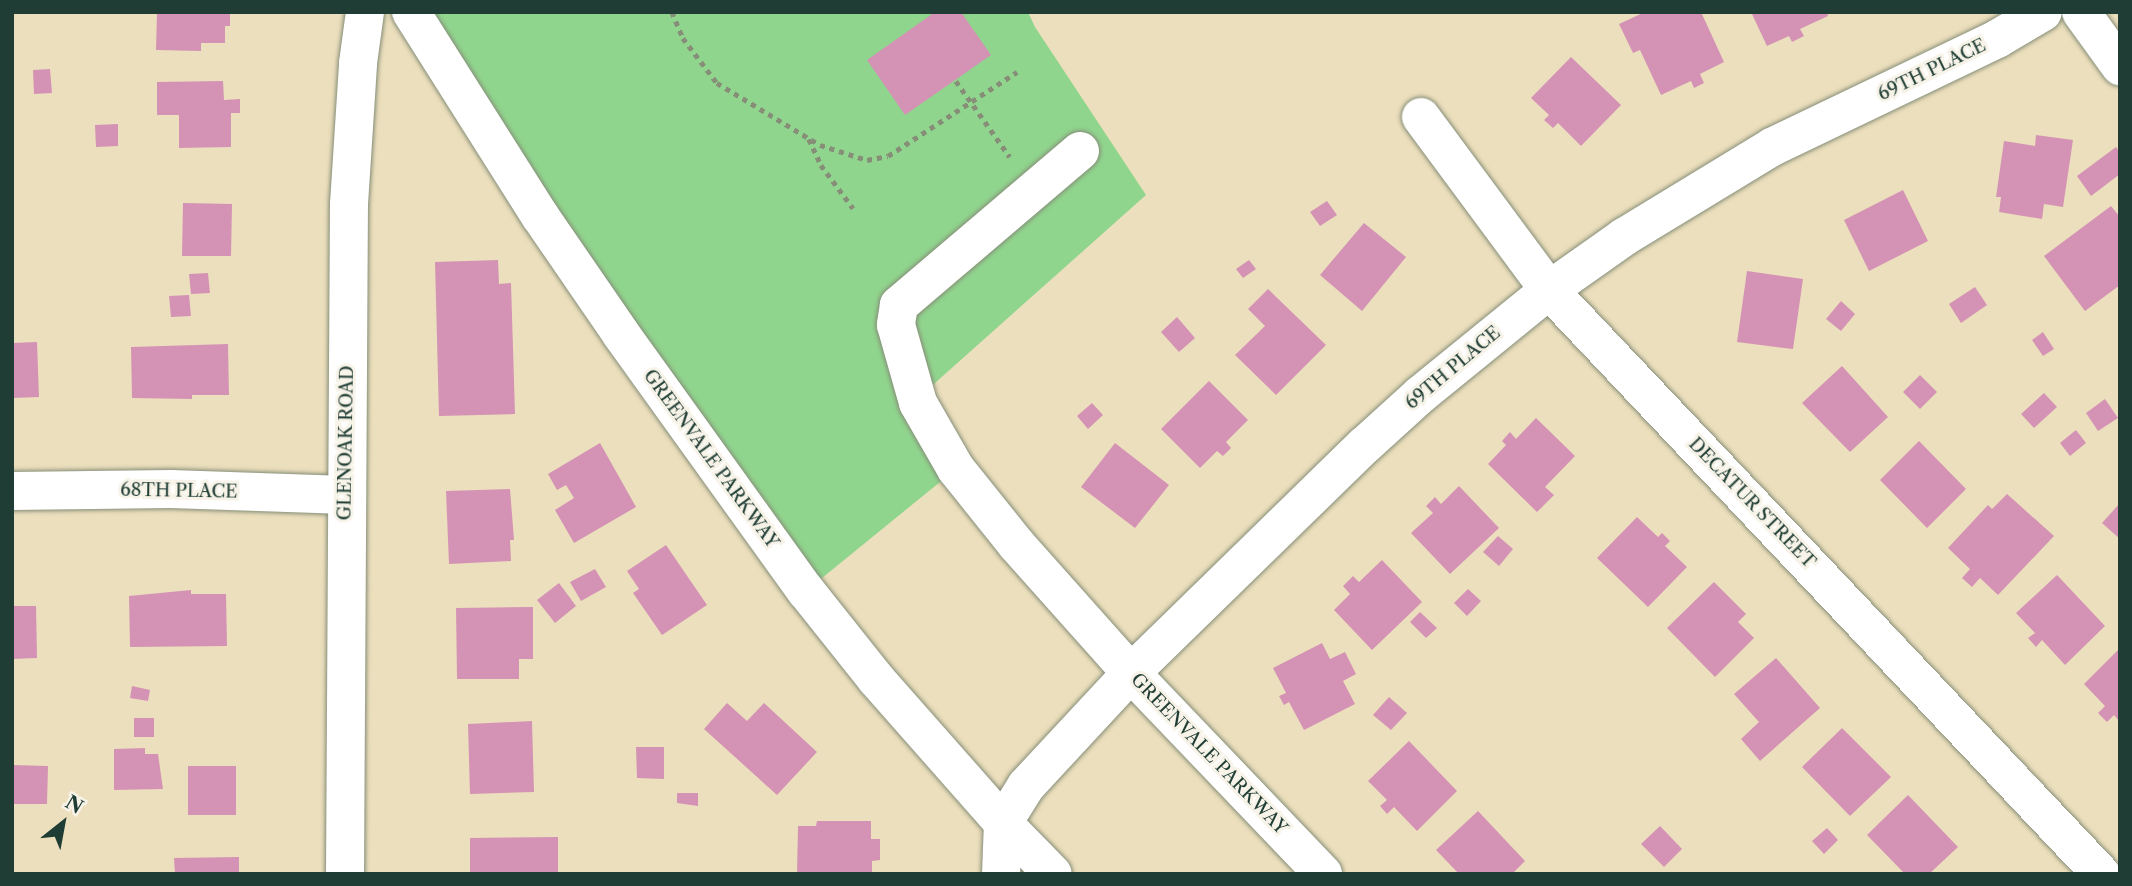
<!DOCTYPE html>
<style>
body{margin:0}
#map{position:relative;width:2132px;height:886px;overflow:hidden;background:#ecdfbd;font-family:"Libre Caslon Text",serif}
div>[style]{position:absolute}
.green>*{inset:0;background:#90d58e}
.building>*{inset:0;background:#d493b4}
.path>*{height:4.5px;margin-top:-2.25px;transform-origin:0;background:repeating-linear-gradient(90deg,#868e78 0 5px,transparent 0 10px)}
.roads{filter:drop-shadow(0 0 2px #868e78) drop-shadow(0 0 2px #868e78)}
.street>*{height:38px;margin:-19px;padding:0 19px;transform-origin:19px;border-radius:19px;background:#fff}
.secondary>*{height:38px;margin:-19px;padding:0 19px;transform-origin:19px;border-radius:19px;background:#fff}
span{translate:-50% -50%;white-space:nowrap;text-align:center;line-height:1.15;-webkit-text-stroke:6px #f7f3e8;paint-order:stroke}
.street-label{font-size:18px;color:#1f3d34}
.frame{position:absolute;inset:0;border:14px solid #1f3d34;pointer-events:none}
.north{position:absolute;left:28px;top:788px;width:70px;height:70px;-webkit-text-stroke:5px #f7f3e8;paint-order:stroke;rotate:31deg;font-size:19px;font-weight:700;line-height:28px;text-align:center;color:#1f3d34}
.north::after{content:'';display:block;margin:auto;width:24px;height:32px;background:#1f3d34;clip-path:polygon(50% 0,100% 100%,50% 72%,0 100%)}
</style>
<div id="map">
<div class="green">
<i style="clip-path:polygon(411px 12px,1028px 12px,1035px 27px,1146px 195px,926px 391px,956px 469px,806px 591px)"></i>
</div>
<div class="building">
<i style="clip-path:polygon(157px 12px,230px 13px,230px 26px,225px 26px,225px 43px,201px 43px,201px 51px,156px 50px)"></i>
<i style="clip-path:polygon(935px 12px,961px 12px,991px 55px,905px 115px,867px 60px)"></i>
<i style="clip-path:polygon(1645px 12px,1701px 12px,1724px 62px,1700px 74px,1704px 83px,1694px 88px,1691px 81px,1661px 95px,1640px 50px,1633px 53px,1619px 24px)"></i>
<i style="clip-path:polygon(1751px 12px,1827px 12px,1828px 16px,1800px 29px,1804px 36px,1792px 42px,1789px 36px,1767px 46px)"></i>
<i style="clip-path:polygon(1571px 57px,1621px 105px,1581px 146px,1558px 123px,1553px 128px,1544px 120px,1549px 115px,1531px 98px)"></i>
<i style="clip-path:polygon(50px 69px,52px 93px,34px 94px,33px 70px)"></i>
<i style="clip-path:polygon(223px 81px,224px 100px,240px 99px,240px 113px,231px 113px,231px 147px,179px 148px,179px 115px,157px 115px,157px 82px)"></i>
<i style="clip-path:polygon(118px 124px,118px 146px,96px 147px,95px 125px)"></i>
<i style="clip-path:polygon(2036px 135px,2073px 140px,2063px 207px,2044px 204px,2042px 219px,1999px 212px,2001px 197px,1996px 197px,2004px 141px,2035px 146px)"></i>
<i style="clip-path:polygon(2116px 147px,2120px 153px,2120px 174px,2091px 196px,2077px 176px)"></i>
<i style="clip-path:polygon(1903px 190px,1928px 241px,1869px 271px,1844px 220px)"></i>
<i style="clip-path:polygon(1327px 201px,1337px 215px,1320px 226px,1310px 212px)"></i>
<i style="clip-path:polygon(183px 203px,232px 204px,231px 256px,182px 256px)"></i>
<i style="clip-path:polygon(2111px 206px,2120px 217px,2120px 285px,2085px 311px,2044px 256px)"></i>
<i style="clip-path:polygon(1364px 223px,1406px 257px,1362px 311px,1320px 275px)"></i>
<i style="clip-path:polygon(498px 260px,499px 284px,511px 283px,515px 414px,439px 416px,435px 262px)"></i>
<i style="clip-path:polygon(1249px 260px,1256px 269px,1243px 278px,1236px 269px)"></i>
<i style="clip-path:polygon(1747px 271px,1803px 279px,1793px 349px,1737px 342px)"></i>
<i style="clip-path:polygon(208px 273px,210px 293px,191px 294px,189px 274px)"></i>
<i style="clip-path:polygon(1975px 287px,1987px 305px,1961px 323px,1949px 304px)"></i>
<i style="clip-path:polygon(1268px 289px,1326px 345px,1276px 395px,1235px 355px,1265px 326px,1248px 309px)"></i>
<i style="clip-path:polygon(189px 295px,191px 316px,171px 317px,169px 296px)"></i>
<i style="clip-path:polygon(1841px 301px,1855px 314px,1841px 331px,1826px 319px)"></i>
<i style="clip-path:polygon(1177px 317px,1195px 338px,1179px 352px,1161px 332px)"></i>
<i style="clip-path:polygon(2043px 332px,2054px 349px,2043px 356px,2032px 340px)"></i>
<i style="clip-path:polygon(37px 342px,39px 397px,12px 398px,12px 343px)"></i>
<i style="clip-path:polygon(228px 344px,229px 395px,192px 395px,192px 399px,132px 398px,131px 347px)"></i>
<i style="clip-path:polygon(1842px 366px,1888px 417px,1850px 452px,1802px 403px)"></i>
<i style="clip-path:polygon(1920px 375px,1937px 392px,1920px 409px,1903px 392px)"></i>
<i style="clip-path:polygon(1209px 381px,1248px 420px,1226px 442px,1231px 448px,1223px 456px,1217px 451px,1200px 468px,1161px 429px)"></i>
<i style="clip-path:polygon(2044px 393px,2057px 407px,2034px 428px,2021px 414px)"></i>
<i style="clip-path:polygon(2105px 399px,2118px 418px,2098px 431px,2086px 413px)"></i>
<i style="clip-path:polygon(1092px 403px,1103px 415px,1088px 429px,1077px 416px)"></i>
<i style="clip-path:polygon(1536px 418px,1575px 456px,1545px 487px,1554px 495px,1537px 512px,1488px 464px,1506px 445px,1502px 441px,1510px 432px,1516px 439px)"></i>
<i style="clip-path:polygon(2076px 430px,2086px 443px,2070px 456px,2060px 443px)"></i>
<i style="clip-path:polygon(1919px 441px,1966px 489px,1927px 528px,1880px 480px)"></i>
<i style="clip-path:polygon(600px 443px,636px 507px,574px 543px,555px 510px,574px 498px,566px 485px,557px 490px,548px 474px)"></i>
<i style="clip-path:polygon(1115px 443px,1169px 485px,1135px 528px,1081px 487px)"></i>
<i style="clip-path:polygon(1459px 486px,1499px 528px,1450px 574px,1411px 533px,1433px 513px,1426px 506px,1435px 497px,1441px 504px)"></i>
<i style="clip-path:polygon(510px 489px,514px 540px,510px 540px,511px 561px,449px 564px,446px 491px)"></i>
<i style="clip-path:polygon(2007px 494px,2054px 536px,1998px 595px,1980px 578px,1972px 587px,1962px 578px,1970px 569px,1948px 548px,1988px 505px,1992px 509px)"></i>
<i style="clip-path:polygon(2120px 503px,2120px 539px,2102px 523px)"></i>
<i style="clip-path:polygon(1637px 517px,1658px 537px,1662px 533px,1670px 541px,1665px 546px,1687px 567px,1648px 607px,1597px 558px)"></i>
<i style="clip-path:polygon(1498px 536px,1513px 549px,1499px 566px,1483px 552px)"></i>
<i style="clip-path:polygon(666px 545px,707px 605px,662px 635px,633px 593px,639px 589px,627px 571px)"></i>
<i style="clip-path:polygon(1382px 560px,1422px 602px,1372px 650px,1334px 610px,1350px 594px,1343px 586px,1353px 576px,1359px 582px)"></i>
<i style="clip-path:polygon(595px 569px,606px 587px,581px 601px,570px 582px)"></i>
<i style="clip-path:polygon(2057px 575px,2105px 626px,2065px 665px,2042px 640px,2036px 647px,2028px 638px,2035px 633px,2016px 613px)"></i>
<i style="clip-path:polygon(1714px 582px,1746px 614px,1738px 622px,1754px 638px,1715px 677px,1667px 628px)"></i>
<i style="clip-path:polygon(559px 583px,576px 606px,555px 623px,537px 600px)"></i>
<i style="clip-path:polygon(1468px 589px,1481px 601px,1467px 616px,1454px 603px)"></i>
<i style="clip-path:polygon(191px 590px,191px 594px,226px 594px,227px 646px,130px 647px,129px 596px)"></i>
<i style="clip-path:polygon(12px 606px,36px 606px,37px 658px,12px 659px)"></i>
<i style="clip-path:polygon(533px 607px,533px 659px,519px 659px,519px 679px,457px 679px,456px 608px)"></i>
<i style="clip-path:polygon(1420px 612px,1437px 628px,1426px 638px,1410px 622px)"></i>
<i style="clip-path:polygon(1322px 643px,1330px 659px,1345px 652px,1356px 674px,1343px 681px,1355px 704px,1304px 730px,1289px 702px,1284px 705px,1279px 696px,1286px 693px,1273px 668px)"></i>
<i style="clip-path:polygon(2120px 648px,2120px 722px,2114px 715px,2107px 722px,2098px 713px,2105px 706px,2084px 684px)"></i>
<i style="clip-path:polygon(1776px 658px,1820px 708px,1760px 761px,1741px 739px,1759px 722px,1734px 694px)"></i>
<i style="clip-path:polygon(132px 686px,150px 690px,148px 701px,130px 698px)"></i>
<i style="clip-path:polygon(1389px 697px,1407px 713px,1391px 730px,1373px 715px)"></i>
<i style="clip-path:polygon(727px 703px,747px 721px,764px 703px,817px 752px,777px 795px,704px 729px)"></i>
<i style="clip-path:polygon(134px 718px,154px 718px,154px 737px,134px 737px)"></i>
<i style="clip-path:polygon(532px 721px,534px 792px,470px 794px,468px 724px)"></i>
<i style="clip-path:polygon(1842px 728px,1891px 777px,1850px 816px,1802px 767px)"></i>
<i style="clip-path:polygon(1409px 741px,1457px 791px,1417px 831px,1394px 807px,1387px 814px,1380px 806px,1387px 800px,1368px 781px)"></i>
<i style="clip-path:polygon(636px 747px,664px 747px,664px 779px,637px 778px)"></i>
<i style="clip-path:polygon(145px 748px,145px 754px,158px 754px,163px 789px,114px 790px,114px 749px)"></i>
<i style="clip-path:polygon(12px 765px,48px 766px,47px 804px,12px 804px)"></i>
<i style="clip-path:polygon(188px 766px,236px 766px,236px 815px,188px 815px)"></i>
<i style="clip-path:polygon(677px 793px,698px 793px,698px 806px,677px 803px)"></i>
<i style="clip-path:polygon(1908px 795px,1958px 847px,1929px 874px,1905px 874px,1867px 835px)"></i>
<i style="clip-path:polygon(1478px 811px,1525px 861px,1512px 874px,1459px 874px,1436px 850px)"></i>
<i style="clip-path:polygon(817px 821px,871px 821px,871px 839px,880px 839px,880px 860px,872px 861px,872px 874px,797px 874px,798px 826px,816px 826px)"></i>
<i style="clip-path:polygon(1660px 826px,1682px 849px,1664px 867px,1641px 844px)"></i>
<i style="clip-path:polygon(1827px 828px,1838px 840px,1824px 854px,1812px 841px)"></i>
<i style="clip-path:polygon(558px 837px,558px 874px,470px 874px,470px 838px)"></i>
<i style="clip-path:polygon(239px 857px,239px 874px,175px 874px,174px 858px)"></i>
</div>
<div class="path">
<i style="left:672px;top:12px;width:28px;rotate:67deg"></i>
<i style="left:683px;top:38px;width:56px;rotate:52.9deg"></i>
<i style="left:717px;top:83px;width:120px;rotate:31deg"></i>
<i style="left:820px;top:145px;width:49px;rotate:17.7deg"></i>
<i style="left:867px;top:160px;width:21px;rotate:-11deg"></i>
<i style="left:888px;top:156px;width:154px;rotate:-33.1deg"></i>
<i style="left:956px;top:81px;width:93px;rotate:54.6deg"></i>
<i style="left:809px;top:139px;width:29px;rotate:65deg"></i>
<i style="left:821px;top:165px;width:54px;rotate:53.3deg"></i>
</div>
<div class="roads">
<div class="street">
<i style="left:2081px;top:12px;width:67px;rotate:54.2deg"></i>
<i style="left:1421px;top:117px;width:215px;rotate:53.5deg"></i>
<i style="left:1549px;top:290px;width:804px;rotate:46.61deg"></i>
<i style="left:1080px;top:151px;width:238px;rotate:139.6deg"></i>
<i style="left:899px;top:305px;width:20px;rotate:99deg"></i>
<i style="left:896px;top:325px;width:81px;rotate:74.2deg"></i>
<i style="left:918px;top:403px;width:76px;rotate:60.1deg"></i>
<i style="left:956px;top:469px;width:96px;rotate:51.3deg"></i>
<i style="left:1016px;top:544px;width:173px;rotate:48.3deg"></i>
<i style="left:1131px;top:673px;width:327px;rotate:-44.3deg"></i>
<i style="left:1365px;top:445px;width:74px;rotate:-42.3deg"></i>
<i style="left:1420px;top:395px;width:166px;rotate:-39.1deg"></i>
<i style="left:1549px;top:290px;width:92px;rotate:-35.2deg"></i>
<i style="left:1624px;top:237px;width:173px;rotate:-31.3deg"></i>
<i style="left:1772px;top:147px;width:250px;rotate:-25.6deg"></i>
<i style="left:1997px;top:39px;width:53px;rotate:-30.4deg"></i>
<i style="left:12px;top:491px;width:159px;rotate:-0.7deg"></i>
<i style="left:171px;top:489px;width:175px;rotate:2deg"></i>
<i style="left:345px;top:874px;width:670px;rotate:-89.66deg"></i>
<i style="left:349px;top:204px;width:141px;rotate:-86.3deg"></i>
<i style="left:358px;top:63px;width:51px;rotate:-82.2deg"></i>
<i style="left:1001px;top:874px;width:51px;rotate:-87.8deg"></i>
</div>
<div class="secondary">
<i style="left:411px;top:12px;width:241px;rotate:57.7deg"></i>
<i style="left:540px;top:216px;width:143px;rotate:55.5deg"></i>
<i style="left:621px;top:334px;width:317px;rotate:54.3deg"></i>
<i style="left:806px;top:591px;width:112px;rotate:51.5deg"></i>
<i style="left:876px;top:679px;width:192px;rotate:48.6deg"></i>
<i style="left:1003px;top:823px;width:71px;rotate:45.6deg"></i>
<i style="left:1003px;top:823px;width:44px;rotate:-58.1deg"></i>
<i style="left:1026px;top:786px;width:154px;rotate:-47.1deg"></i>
<i style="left:1131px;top:673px;width:278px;rotate:46.3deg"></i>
</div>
</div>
<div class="street-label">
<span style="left:1932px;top:70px;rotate:-26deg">69TH PLACE</span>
<span style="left:1453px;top:368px;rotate:-40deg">69TH PLACE</span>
<span style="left:346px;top:443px;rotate:-89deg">GLENOAK ROAD</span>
<span style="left:711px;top:459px;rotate:54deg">GREENVALE PARKWAY</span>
<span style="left:179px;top:491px;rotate:1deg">68TH PLACE</span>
<span style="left:1752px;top:503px;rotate:46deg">DECATUR STREET</span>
<span style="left:1209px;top:754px;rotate:46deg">GREENVALE PARKWAY</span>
</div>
<div class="frame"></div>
<div class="north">N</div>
</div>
